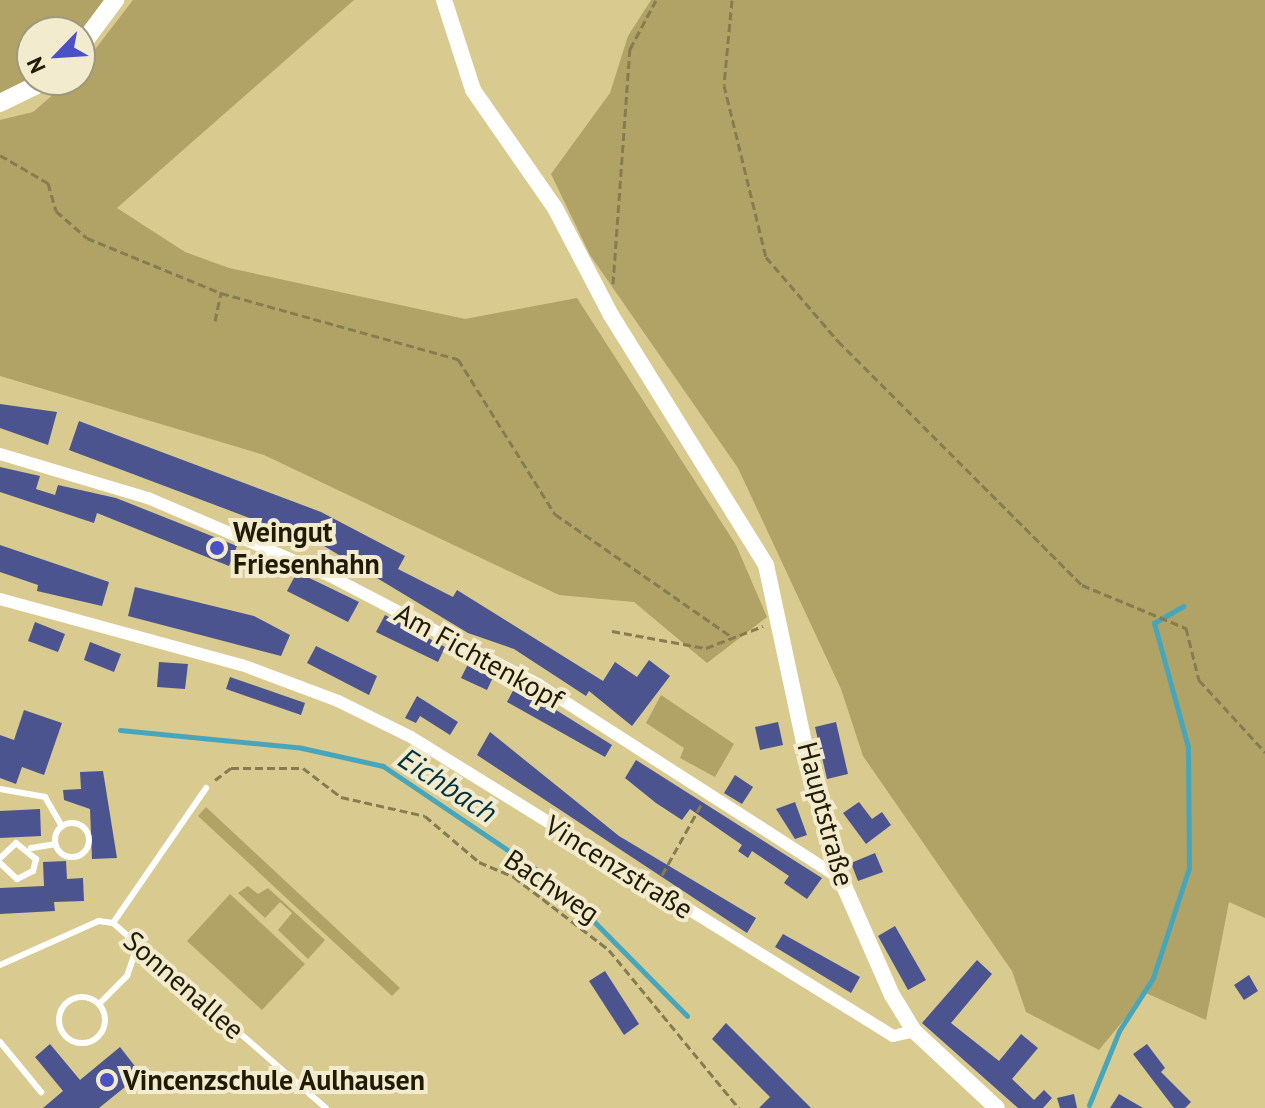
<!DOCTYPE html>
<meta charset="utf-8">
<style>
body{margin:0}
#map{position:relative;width:1265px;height:1108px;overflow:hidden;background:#d9ca90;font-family:"PT Sans",sans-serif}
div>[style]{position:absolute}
.green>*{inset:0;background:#b1a265}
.stream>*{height:5px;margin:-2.5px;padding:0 2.5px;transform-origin:2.5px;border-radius:2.5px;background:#48a6bc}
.building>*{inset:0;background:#4b548e}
.path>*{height:3px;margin-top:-1.5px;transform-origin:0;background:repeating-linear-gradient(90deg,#877c51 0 8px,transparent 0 12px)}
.service>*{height:6px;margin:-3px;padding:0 3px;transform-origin:3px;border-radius:3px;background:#fff}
.service>.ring{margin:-3px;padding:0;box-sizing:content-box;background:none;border:6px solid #fff;border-radius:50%}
.minor>*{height:12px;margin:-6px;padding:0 6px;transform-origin:6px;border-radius:6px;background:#fff}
.tertiary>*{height:16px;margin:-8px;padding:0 8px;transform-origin:8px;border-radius:8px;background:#fff}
.secondary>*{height:18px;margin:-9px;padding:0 9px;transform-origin:9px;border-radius:9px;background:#fff}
.dots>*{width:22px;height:22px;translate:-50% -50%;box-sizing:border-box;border:4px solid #f2ebce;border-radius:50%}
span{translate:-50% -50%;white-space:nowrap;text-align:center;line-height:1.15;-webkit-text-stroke:8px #f2ebce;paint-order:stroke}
.poi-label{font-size:28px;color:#211b04;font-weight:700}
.left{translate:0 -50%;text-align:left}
.street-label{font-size:28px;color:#211b04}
.water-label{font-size:30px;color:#04323c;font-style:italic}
.north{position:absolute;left:16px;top:16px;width:80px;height:80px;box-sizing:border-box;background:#f2ebce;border:2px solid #9e987d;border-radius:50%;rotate:245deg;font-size:22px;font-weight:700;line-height:32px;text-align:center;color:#211b04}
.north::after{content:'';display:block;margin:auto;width:28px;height:36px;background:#4a50c6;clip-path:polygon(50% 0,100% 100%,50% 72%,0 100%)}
</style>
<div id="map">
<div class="green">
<i style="clip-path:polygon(0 0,109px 0,80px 32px,32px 32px,32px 80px,0 93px)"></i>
<i style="clip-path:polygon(133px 0,354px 0,117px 208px,185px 252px,229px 268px,465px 319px,577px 298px,736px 545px,767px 617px,707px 663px,634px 602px,559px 595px,264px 455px,0 376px,0 120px,33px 112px,70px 80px,80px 80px,80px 69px)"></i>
<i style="clip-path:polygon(651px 0,1265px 0,1265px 918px,1229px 902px,1206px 1020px,1146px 993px,1099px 1050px,1026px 1012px,1012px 971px,863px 756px,841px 689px,738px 468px,590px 255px,551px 174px,610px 93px,628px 36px)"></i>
<i style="clip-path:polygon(661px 695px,734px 744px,715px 777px,680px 758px,684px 748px,646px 723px)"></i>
<i style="clip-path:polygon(206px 807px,400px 988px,392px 996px,198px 816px)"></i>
<i style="clip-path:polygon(248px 886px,258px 894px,268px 888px,325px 940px,308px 959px,278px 930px,292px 913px,280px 902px,265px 918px,238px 893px)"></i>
<i style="clip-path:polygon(230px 894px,305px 964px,262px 1010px,187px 941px)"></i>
</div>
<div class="stream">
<i style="left:120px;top:730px;width:183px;rotate:5.6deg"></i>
<i style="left:302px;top:748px;width:83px;rotate:12.5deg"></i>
<i style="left:383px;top:766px;width:207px;rotate:34deg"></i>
<i style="left:555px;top:882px;width:188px;rotate:45.4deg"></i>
<i style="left:1089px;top:1105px;width:80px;rotate:-67.9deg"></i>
<i style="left:1119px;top:1031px;width:63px;rotate:-57.3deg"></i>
<i style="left:1153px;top:978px;width:116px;rotate:-71.9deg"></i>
<i style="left:1189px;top:868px;width:121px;rotate:-90.5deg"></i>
<i style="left:1188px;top:747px;width:129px;rotate:-105.3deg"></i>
<i style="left:1154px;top:623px;width:34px;rotate:-30deg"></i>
</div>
<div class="building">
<i style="clip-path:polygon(0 404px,57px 412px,48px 445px,0 428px)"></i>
<i style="clip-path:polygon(79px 421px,321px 512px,405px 556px,398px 569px,453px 597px,457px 590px,603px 681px,615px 662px,637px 677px,649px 660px,670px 676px,632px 726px,589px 691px,586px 696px,514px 649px,468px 633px,324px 546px,69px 450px)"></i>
<i style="clip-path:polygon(0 467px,40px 476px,36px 489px,55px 495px,58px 485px,116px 498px,237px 546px,229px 566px,97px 513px,94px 523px,0 492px)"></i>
<i style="clip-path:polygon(0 545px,109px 582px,102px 606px,37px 591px,38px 585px,0 572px)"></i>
<i style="clip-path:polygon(297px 572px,359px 602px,348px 622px,287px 591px)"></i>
<i style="clip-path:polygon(135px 587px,254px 616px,290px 635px,281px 656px,128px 616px)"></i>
<i style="clip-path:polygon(385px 615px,445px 647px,438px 662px,376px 632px)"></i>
<i style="clip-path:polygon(35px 622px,65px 634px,58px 652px,28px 641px)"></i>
<i style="clip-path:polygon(90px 642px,121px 654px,114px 672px,84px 660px)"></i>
<i style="clip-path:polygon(316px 646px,377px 676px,369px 695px,307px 663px)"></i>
<i style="clip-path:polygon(470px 660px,495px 673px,487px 690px,461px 678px)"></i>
<i style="clip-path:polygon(159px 662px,188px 664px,185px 689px,157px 687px)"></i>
<i style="clip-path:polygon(230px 677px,305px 703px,301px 715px,226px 689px)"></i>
<i style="clip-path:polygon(516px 685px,612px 745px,605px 757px,507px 702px)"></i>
<i style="clip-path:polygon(417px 696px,458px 722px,450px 735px,420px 716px,416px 723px,405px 718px)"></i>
<i style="clip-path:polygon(24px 710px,62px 723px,44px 775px,22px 767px,16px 784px,0 778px,0 735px,14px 740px)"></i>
<i style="clip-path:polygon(778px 722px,783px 745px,760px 750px,755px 727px)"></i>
<i style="clip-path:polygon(836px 722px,848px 774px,827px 779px,815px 727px)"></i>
<i style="clip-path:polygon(490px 732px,619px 836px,756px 918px,747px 933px,477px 755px)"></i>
<i style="clip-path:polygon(636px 760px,822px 878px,807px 899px,784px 883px,789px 876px,752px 851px,748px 858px,738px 851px,742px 845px,690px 809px,682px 820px,656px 803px,625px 778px)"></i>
<i style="clip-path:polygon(103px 771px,117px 858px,92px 859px,90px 809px,64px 800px,63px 790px,81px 789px,80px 772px)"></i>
<i style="clip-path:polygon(735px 775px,753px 787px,742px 804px,724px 793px)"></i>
<i style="clip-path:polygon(795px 802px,807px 835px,795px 839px,776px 809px)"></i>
<i style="clip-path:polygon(859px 802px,872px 819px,882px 812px,891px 825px,866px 844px,843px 813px)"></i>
<i style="clip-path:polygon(40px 809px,41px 836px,0 838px,0 811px)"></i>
<i style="clip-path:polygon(875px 853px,883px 872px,858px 881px,851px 863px)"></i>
<i style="clip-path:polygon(66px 861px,67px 879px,83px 878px,84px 901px,54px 902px,55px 911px,0 914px,0 888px,44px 886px,43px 862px)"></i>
<i style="clip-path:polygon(895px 926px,926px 980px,908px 990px,878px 936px)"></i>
<i style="clip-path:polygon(783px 934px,860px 977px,851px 993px,775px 947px)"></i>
<i style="clip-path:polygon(977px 960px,992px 974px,951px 1023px,999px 1061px,1021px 1034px,1038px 1048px,1012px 1079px,1034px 1100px,1044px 1090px,1052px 1098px,1043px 1108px,1018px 1108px,922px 1023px)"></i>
<i style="clip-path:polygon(605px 971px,639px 1024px,624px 1035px,589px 981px)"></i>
<i style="clip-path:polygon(1249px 975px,1258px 991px,1244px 1000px,1234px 985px)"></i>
<i style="clip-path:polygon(726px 1023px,811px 1108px,759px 1108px,770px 1097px,712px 1039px)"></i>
<i style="clip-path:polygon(50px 1044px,80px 1080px,120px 1047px,141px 1074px,99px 1108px,43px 1108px,63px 1091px,35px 1057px)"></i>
<i style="clip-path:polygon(1147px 1044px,1165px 1068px,1161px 1072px,1191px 1102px,1185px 1108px,1174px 1108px,1133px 1054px)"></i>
<i style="clip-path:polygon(1074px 1094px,1077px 1108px,1060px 1108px,1057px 1098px)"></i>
<i style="clip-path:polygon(1119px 1094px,1143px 1108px,1110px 1108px)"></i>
</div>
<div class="path">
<i style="left:732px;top:0;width:85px;rotate:95.4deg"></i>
<i style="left:724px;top:85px;width:177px;rotate:76.3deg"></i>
<i style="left:766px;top:257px;width:111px;rotate:49.4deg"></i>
<i style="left:838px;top:341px;width:345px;rotate:45deg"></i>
<i style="left:1082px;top:585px;width:113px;rotate:22.5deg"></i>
<i style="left:1186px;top:628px;width:54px;rotate:76deg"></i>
<i style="left:1199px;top:680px;width:98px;rotate:47.5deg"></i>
<i style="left:0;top:155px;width:56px;rotate:30.3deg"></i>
<i style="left:48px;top:183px;width:29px;rotate:74deg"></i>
<i style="left:56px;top:211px;width:41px;rotate:41.1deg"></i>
<i style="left:87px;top:238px;width:145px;rotate:22.3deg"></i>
<i style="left:221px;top:293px;width:246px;rotate:15.6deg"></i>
<i style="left:458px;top:359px;width:183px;rotate:58deg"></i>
<i style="left:555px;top:514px;width:216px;rotate:34.8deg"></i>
<i style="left:613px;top:284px;width:236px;rotate:-85.9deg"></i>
<i style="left:630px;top:49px;width:55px;rotate:-62deg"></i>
<i style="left:215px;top:321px;width:29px;rotate:-78deg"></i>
<i style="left:612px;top:631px;width:96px;rotate:10.3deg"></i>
<i style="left:706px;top:648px;width:61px;rotate:-21.1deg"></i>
<i style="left:215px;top:780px;width:20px;rotate:-37deg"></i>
<i style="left:231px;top:768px;width:72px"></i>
<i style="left:303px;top:768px;width:48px;rotate:37.3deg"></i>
<i style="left:341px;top:797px;width:86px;rotate:12.7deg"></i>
<i style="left:425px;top:816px;width:71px;rotate:40.4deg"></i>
<i style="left:479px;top:862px;width:38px;rotate:23deg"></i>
<i style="left:514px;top:877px;width:120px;rotate:37.5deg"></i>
<i style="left:609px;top:950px;width:205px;rotate:50.6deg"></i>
<i style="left:662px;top:875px;width:80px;rotate:-60.9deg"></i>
</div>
<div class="service">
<i style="left:0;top:789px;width:46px;rotate:10.1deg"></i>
<i style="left:45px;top:797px;width:34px;rotate:60deg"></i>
<i class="ring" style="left:55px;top:823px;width:28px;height:28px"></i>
<i style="left:31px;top:848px;width:24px;rotate:-9deg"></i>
<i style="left:0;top:858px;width:22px;rotate:-43deg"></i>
<i style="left:16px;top:843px;width:26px;rotate:39deg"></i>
<i style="left:36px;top:859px;width:12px;rotate:104deg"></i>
<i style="left:33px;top:871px;width:18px;rotate:153deg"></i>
<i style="left:17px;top:879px;width:23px;rotate:-137deg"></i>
<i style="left:113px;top:923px;width:164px;rotate:-55.4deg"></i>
<i style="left:0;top:965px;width:108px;rotate:-24deg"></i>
<i style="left:99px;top:921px;width:14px;rotate:8deg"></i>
<i style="left:113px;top:923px;width:282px;rotate:41deg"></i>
<i class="ring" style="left:59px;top:997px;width:40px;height:40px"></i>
<i style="left:99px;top:1004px;width:40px;rotate:-45deg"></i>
<i style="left:127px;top:976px;width:34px;rotate:-71deg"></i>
<i style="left:0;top:1042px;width:65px;rotate:50.6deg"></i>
</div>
<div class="minor">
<i style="left:0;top:454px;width:154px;rotate:16.6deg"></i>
<i style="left:148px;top:498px;width:196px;rotate:23.2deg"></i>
<i style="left:328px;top:575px;width:238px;rotate:27.5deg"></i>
<i style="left:539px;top:685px;width:359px;rotate:32.7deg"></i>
<i style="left:0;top:599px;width:251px;rotate:15.3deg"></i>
<i style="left:242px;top:665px;width:103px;rotate:20.6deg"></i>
<i style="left:338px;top:701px;width:81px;rotate:26.3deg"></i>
<i style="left:411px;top:737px;width:567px;rotate:31.81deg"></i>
<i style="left:893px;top:1036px;width:22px;rotate:-13deg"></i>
</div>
<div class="tertiary">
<i style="left:444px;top:0;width:95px;rotate:72.1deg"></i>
<i style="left:473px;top:90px;width:144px;rotate:55.2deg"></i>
<i style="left:555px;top:208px;width:121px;rotate:62.4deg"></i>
<i style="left:611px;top:315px;width:294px;rotate:58.2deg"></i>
<i style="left:766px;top:565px;width:225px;rotate:77.9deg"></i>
<i style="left:813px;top:785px;width:98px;rotate:73.4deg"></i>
<i style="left:841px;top:879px;width:127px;rotate:66.3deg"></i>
<i style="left:892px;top:995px;width:42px;rotate:58.6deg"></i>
<i style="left:914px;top:1031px;width:113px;rotate:42.9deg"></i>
</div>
<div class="secondary">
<i style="left:80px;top:47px;width:59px;rotate:-53.3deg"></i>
<i style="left:0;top:103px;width:52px;rotate:-26.1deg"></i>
</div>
<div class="dots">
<i style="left:217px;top:548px;background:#4a50c6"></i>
<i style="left:107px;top:1080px;background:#4a50c6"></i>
</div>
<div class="poi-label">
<span class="left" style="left:233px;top:548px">Weingut<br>Friesenhahn</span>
<span class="left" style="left:123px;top:1080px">Vincenzschule Aulhausen</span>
</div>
<div class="street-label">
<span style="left:479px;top:656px;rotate:29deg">Am Fichtenkopf</span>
<span style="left:826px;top:814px;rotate:75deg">Hauptstraße</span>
<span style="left:619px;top:867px;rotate:32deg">Vincenzstraße</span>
<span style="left:552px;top:886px;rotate:34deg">Bachweg</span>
<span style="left:184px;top:985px;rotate:41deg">Sonnenallee</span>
</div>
<div class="water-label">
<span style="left:448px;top:785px;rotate:33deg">Eichbach</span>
</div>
<div class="north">N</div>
</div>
